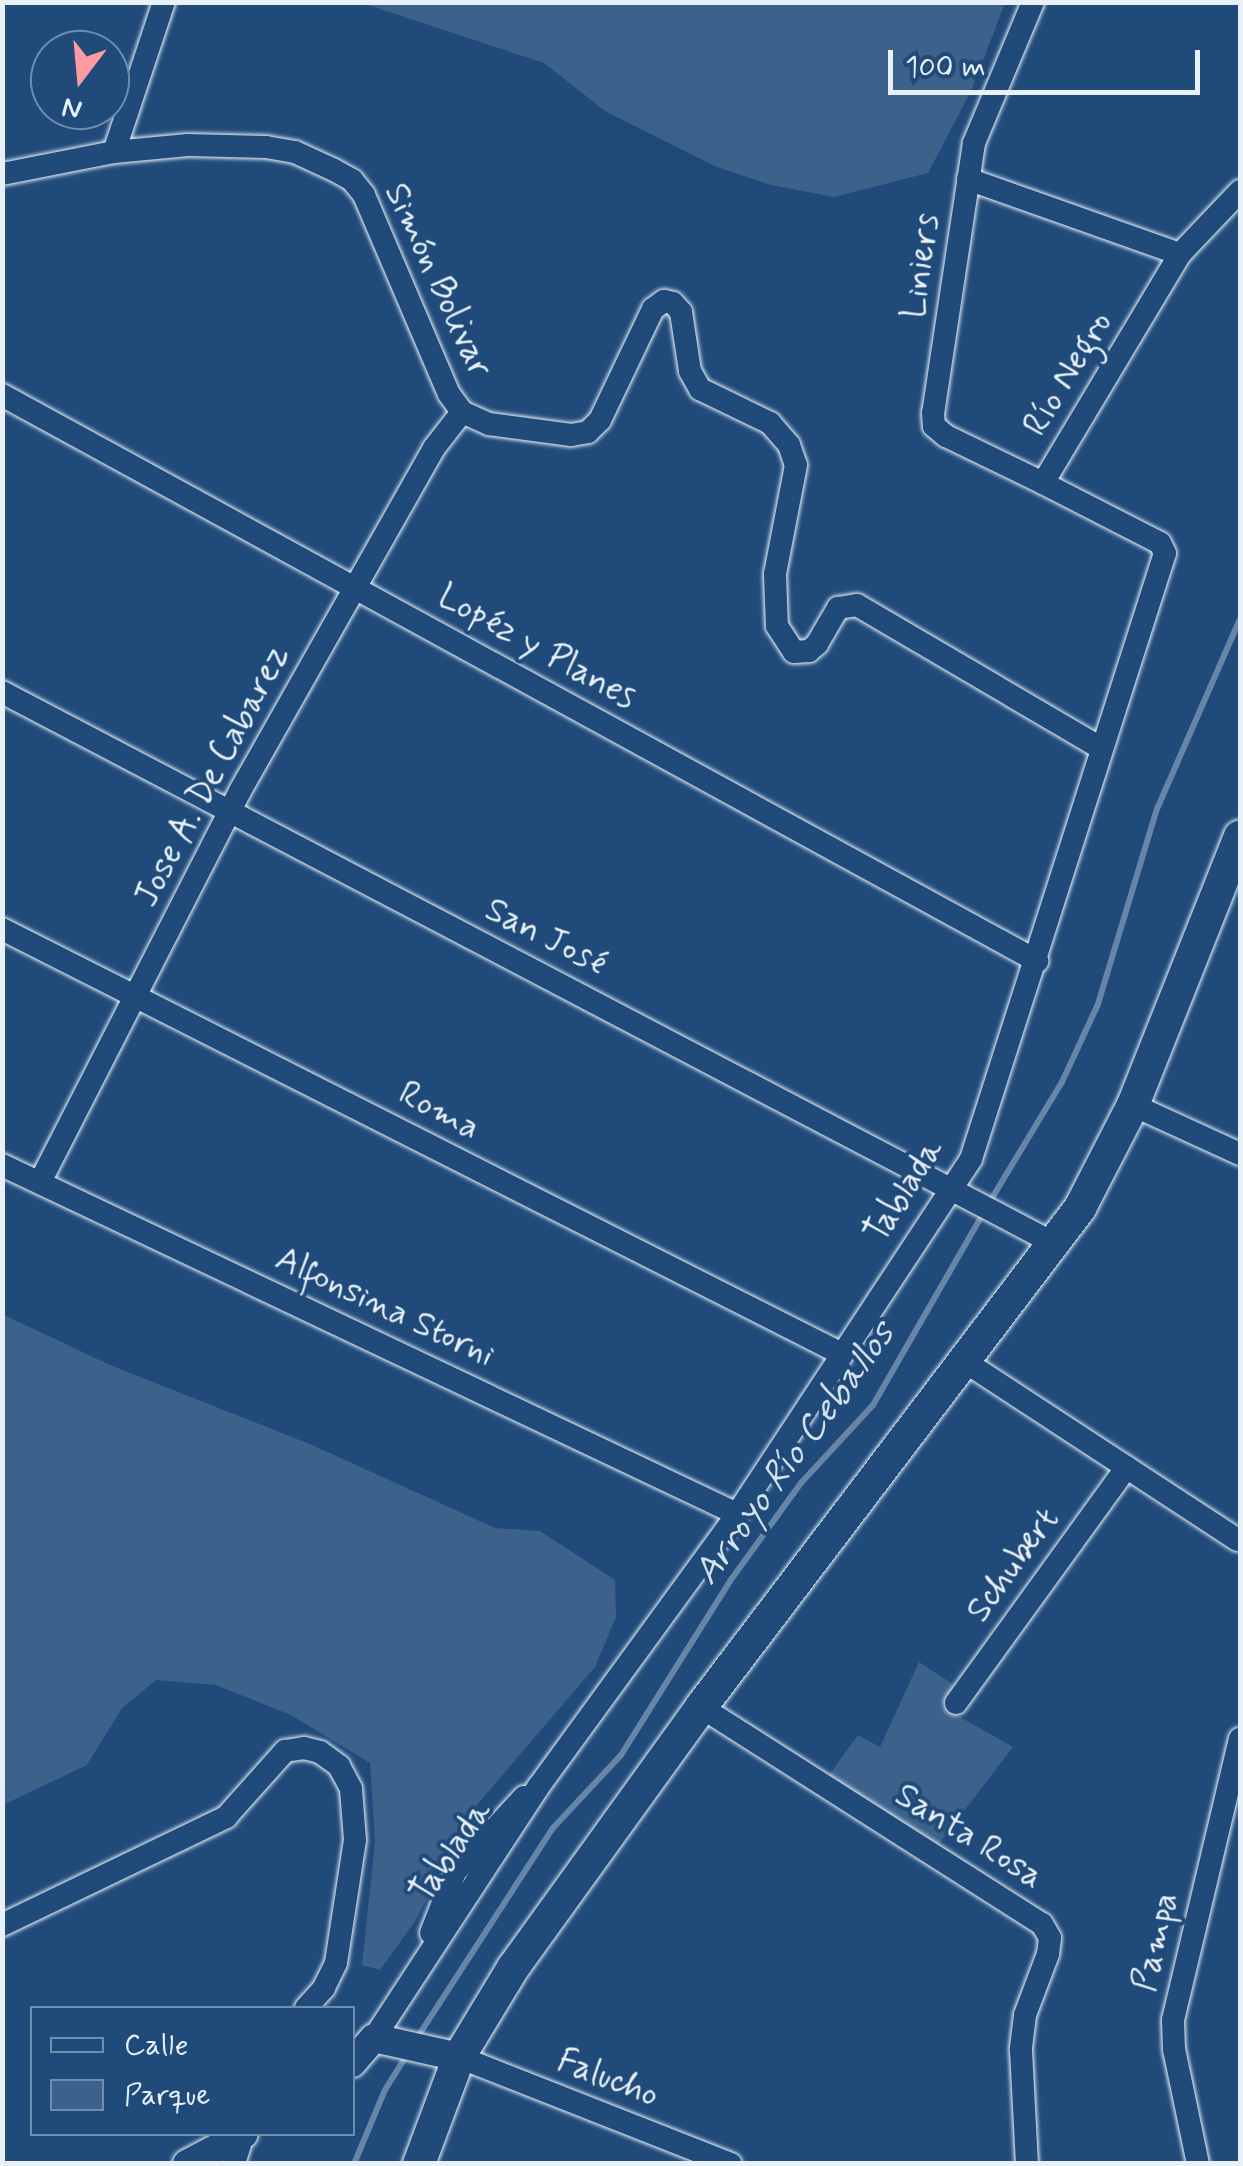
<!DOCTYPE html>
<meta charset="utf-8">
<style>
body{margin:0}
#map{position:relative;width:1243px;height:2166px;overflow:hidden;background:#1f4a7a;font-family:Mynerve,sans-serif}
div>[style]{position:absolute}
.green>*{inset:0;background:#3c628c}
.stream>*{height:6px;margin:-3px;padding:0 3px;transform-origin:3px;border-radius:3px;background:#6685a7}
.roads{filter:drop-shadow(0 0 2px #e8f1f8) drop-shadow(0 0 2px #e8f1f8)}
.minor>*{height:22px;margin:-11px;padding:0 11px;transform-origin:11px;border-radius:11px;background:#1f4a7a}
.tertiary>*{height:28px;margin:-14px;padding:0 14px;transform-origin:14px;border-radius:14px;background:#1f4a7a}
.secondary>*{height:32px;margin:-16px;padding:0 16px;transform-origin:16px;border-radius:16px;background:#1f4a7a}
span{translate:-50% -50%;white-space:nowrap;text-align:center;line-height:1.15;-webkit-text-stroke:8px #1f4a7a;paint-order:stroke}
.street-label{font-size:35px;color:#e8f1f8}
.water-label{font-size:38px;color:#d4e1ec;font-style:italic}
.frame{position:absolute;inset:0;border:5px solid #e8f1f8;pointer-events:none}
.legend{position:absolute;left:30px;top:2006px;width:325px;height:130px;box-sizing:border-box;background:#1f4a7a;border:2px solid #6f8dac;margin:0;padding:12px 18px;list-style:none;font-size:30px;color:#e8f1f8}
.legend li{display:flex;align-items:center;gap:20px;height:50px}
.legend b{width:50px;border:2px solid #6f8dac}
.north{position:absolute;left:30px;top:30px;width:100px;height:100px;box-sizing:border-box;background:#1f4a7a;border:2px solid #6f8dac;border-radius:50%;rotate:196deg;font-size:28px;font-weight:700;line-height:40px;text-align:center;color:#e8f1f8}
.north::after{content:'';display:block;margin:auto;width:35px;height:45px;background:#ff9aa2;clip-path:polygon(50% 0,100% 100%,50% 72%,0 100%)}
.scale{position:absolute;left:888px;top:50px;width:312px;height:45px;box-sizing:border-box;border:5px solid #e8f1f8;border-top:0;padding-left:12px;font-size:30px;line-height:35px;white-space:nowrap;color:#e8f1f8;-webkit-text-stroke:8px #1f4a7a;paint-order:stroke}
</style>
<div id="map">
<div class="green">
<i style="clip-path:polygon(362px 3px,361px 3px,1005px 3px,972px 89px,928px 173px,834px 197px,771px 185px,717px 167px,605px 111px,544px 63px)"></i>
<i style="clip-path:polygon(2px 1314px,110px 1365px,312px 1445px,495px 1528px,540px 1531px,615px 1580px,616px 1617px,595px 1667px,470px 1813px,416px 1920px,380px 1970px,362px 1965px,375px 1842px,370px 1763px,291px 1715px,216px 1685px,156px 1680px,122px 1708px,87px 1765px,3px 1805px)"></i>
<i style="clip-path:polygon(919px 1662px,954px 1685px,941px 1706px,1013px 1747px,935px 1849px,824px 1782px,858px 1735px,880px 1747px)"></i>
</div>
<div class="stream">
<i style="left:989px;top:1203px;width:141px;rotate:-58.9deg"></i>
<i style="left:1062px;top:1082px;width:86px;rotate:-65.2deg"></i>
<i style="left:1098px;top:1004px;width:204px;rotate:-73.2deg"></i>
<i style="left:1157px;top:809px;width:207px;rotate:-66.4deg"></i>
<i style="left:417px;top:2038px;width:250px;rotate:-57.1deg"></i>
<i style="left:553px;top:1828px;width:100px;rotate:-47deg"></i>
<i style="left:621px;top:1755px;width:205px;rotate:-57.9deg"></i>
<i style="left:730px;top:1581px;width:121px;rotate:-54.1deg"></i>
<i style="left:801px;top:1483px;width:106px;rotate:-47.3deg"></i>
<i style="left:873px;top:1405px;width:220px;rotate:-60.1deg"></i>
<i style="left:354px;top:2164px;width:80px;rotate:-67.3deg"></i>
<i style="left:385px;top:2090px;width:44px;rotate:-58.1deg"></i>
</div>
<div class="roads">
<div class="minor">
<i style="left:1033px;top:2px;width:153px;rotate:112.7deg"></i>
<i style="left:974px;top:143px;width:273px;rotate:98.6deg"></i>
<i style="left:933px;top:413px;width:13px;rotate:86deg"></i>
<i style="left:934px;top:426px;width:16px;rotate:40deg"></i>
<i style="left:946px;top:436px;width:108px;rotate:25.9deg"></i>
<i style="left:114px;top:152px;width:158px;rotate:-71.6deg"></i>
<i style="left:2px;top:174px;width:114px;rotate:-11.1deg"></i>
<i style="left:114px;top:152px;width:74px;rotate:-5.4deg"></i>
<i style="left:188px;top:145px;width:78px;rotate:1.5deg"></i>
<i style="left:266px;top:147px;width:29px;rotate:10deg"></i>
<i style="left:295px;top:152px;width:43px;rotate:24.8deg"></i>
<i style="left:334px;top:170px;width:21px;rotate:29deg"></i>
<i style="left:352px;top:180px;width:19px;rotate:51deg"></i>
<i style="left:364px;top:195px;width:216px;rotate:66.9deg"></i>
<i style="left:449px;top:394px;width:22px;rotate:54deg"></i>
<i style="left:462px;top:412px;width:30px;rotate:24deg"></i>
<i style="left:489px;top:424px;width:83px;rotate:7.6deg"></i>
<i style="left:571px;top:435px;width:17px;rotate:-10deg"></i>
<i style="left:588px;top:432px;width:17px;rotate:-45deg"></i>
<i style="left:600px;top:420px;width:123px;rotate:-64.5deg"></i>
<i style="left:653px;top:309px;width:14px;rotate:-36deg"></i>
<i style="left:664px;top:301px;width:9px;rotate:13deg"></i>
<i style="left:673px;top:303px;width:12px;rotate:48deg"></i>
<i style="left:681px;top:312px;width:60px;rotate:81.3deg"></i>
<i style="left:690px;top:371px;width:21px;rotate:61deg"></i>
<i style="left:700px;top:389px;width:78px;rotate:25.9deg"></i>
<i style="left:770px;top:423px;width:29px;rotate:49deg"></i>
<i style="left:789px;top:445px;width:21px;rotate:71deg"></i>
<i style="left:796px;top:465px;width:111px;rotate:100.9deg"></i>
<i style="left:775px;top:574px;width:27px;rotate:88deg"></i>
<i style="left:776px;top:601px;width:25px;rotate:88deg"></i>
<i style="left:777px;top:626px;width:31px;rotate:57deg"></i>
<i style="left:794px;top:652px;width:15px;rotate:-4deg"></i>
<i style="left:809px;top:651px;width:11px;rotate:-41deg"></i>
<i style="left:817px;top:644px;width:42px;rotate:-59.7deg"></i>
<i style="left:838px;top:608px;width:19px;rotate:-9deg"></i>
<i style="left:857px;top:605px;width:283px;rotate:30.4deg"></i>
<i style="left:968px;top:179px;width:225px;rotate:19.5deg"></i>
<i style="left:2px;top:395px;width:1180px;rotate:28.67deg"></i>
<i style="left:2px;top:692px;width:1191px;rotate:27.66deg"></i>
<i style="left:2px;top:929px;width:941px;rotate:26.84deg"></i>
<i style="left:1133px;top:1105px;width:118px;rotate:24.6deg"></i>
<i style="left:2px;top:1165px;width:814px;rotate:25.4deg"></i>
<i style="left:40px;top:1182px;width:439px;rotate:-62.9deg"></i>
<i style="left:240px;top:791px;width:394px;rotate:-60.5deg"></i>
<i style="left:434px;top:448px;width:46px;rotate:-52.1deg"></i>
<i style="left:964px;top:1361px;width:327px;rotate:33.2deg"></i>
<i style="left:956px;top:1703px;width:291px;rotate:-54.1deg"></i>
<i style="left:701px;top:1707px;width:404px;rotate:32.5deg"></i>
<i style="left:1042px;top:1924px;width:16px;rotate:60deg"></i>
<i style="left:1050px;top:1938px;width:16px;rotate:97deg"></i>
<i style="left:1048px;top:1954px;width:65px;rotate:110.7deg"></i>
<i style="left:1025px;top:2015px;width:35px;rotate:97deg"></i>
<i style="left:1021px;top:2050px;width:114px;rotate:87deg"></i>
<i style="left:2px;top:1925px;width:249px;rotate:-25.7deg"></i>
<i style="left:226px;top:1817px;width:89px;rotate:-48.2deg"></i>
<i style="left:285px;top:1751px;width:19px;rotate:-9deg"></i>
<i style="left:304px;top:1748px;width:16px;rotate:14deg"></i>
<i style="left:320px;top:1752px;width:24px;rotate:36deg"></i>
<i style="left:339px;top:1766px;width:26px;rotate:62deg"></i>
<i style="left:351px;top:1789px;width:51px;rotate:85.5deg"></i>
<i style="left:355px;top:1840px;width:124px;rotate:98.8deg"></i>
<i style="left:336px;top:1963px;width:28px;rotate:116deg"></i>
<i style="left:324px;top:1988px;width:27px;rotate:132deg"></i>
<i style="left:431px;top:1933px;width:66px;rotate:-68.5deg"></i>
<i style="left:455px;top:1872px;width:102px;rotate:-47.4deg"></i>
<i style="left:374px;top:2038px;width:301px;rotate:-56.8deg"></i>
<i style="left:539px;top:1786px;width:336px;rotate:-53.9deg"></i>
<i style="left:737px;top:1514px;width:425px;rotate:-56.6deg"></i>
<i style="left:971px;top:1159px;width:636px;rotate:-72.25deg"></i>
<i style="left:1165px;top:553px;width:11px;rotate:-117deg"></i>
<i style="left:1160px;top:543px;width:131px;rotate:-152.9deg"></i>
<i style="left:1043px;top:483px;width:267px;rotate:-59.1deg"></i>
<i style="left:1180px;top:254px;width:87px;rotate:-46.4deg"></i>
<i style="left:459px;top:2057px;width:292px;rotate:21.5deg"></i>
<i style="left:234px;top:2164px;width:31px;rotate:-73deg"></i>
<i style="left:1198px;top:2164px;width:117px;rotate:-101.8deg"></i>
<i style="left:1174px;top:2049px;width:29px;rotate:-92deg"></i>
<i style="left:1173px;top:2020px;width:289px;rotate:-76.6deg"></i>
</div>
<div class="tertiary">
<i style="left:352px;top:2063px;width:33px;rotate:-49deg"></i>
<i style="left:374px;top:2038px;width:87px;rotate:12.6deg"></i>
<i style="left:187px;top:2164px;width:64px;rotate:-27.8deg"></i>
</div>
<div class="secondary">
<i style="left:419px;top:2164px;width:114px;rotate:-69.5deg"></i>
<i style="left:459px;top:2057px;width:104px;rotate:-58.8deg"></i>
<i style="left:513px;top:1968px;width:322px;rotate:-54.2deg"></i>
<i style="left:701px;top:1707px;width:627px;rotate:-52.78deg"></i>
<i style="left:1080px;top:1208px;width:116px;rotate:-62.8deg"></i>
<i style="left:1133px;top:1105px;width:289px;rotate:-68.3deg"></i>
</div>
</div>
<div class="street-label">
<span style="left:921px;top:266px;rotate:-82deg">Liniers</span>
<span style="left:438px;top:280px;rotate:65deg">Simón Bolivar</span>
<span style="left:1068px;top:374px;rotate:-59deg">Río Negro</span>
<span style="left:537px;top:647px;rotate:29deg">Lopéz y Planes</span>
<span style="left:212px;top:776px;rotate:-62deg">Jose A. De Cabarez</span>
<span style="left:546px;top:937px;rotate:27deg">San José</span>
<span style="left:439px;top:1111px;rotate:28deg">Roma</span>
<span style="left:904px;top:1191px;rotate:-58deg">Tablada</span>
<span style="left:385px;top:1307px;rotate:25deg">Alfonsina Storni</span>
<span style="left:1013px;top:1565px;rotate:-54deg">Schubert</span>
<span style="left:969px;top:1836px;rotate:32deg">Santa Rosa</span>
<span style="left:451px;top:1852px;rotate:-56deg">Tablada</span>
<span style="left:1156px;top:1942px;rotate:-76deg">Pampa</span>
<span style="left:608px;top:2078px;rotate:21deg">Falucho</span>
</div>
<div class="water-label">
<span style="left:795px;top:1454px;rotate:-54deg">Arroyo Río Ceballos</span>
</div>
<div class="frame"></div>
<ul class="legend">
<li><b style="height:12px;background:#1f4a7a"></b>Calle</li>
<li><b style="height:28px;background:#3c628c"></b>Parque</li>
</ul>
<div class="north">N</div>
<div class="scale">100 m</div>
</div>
